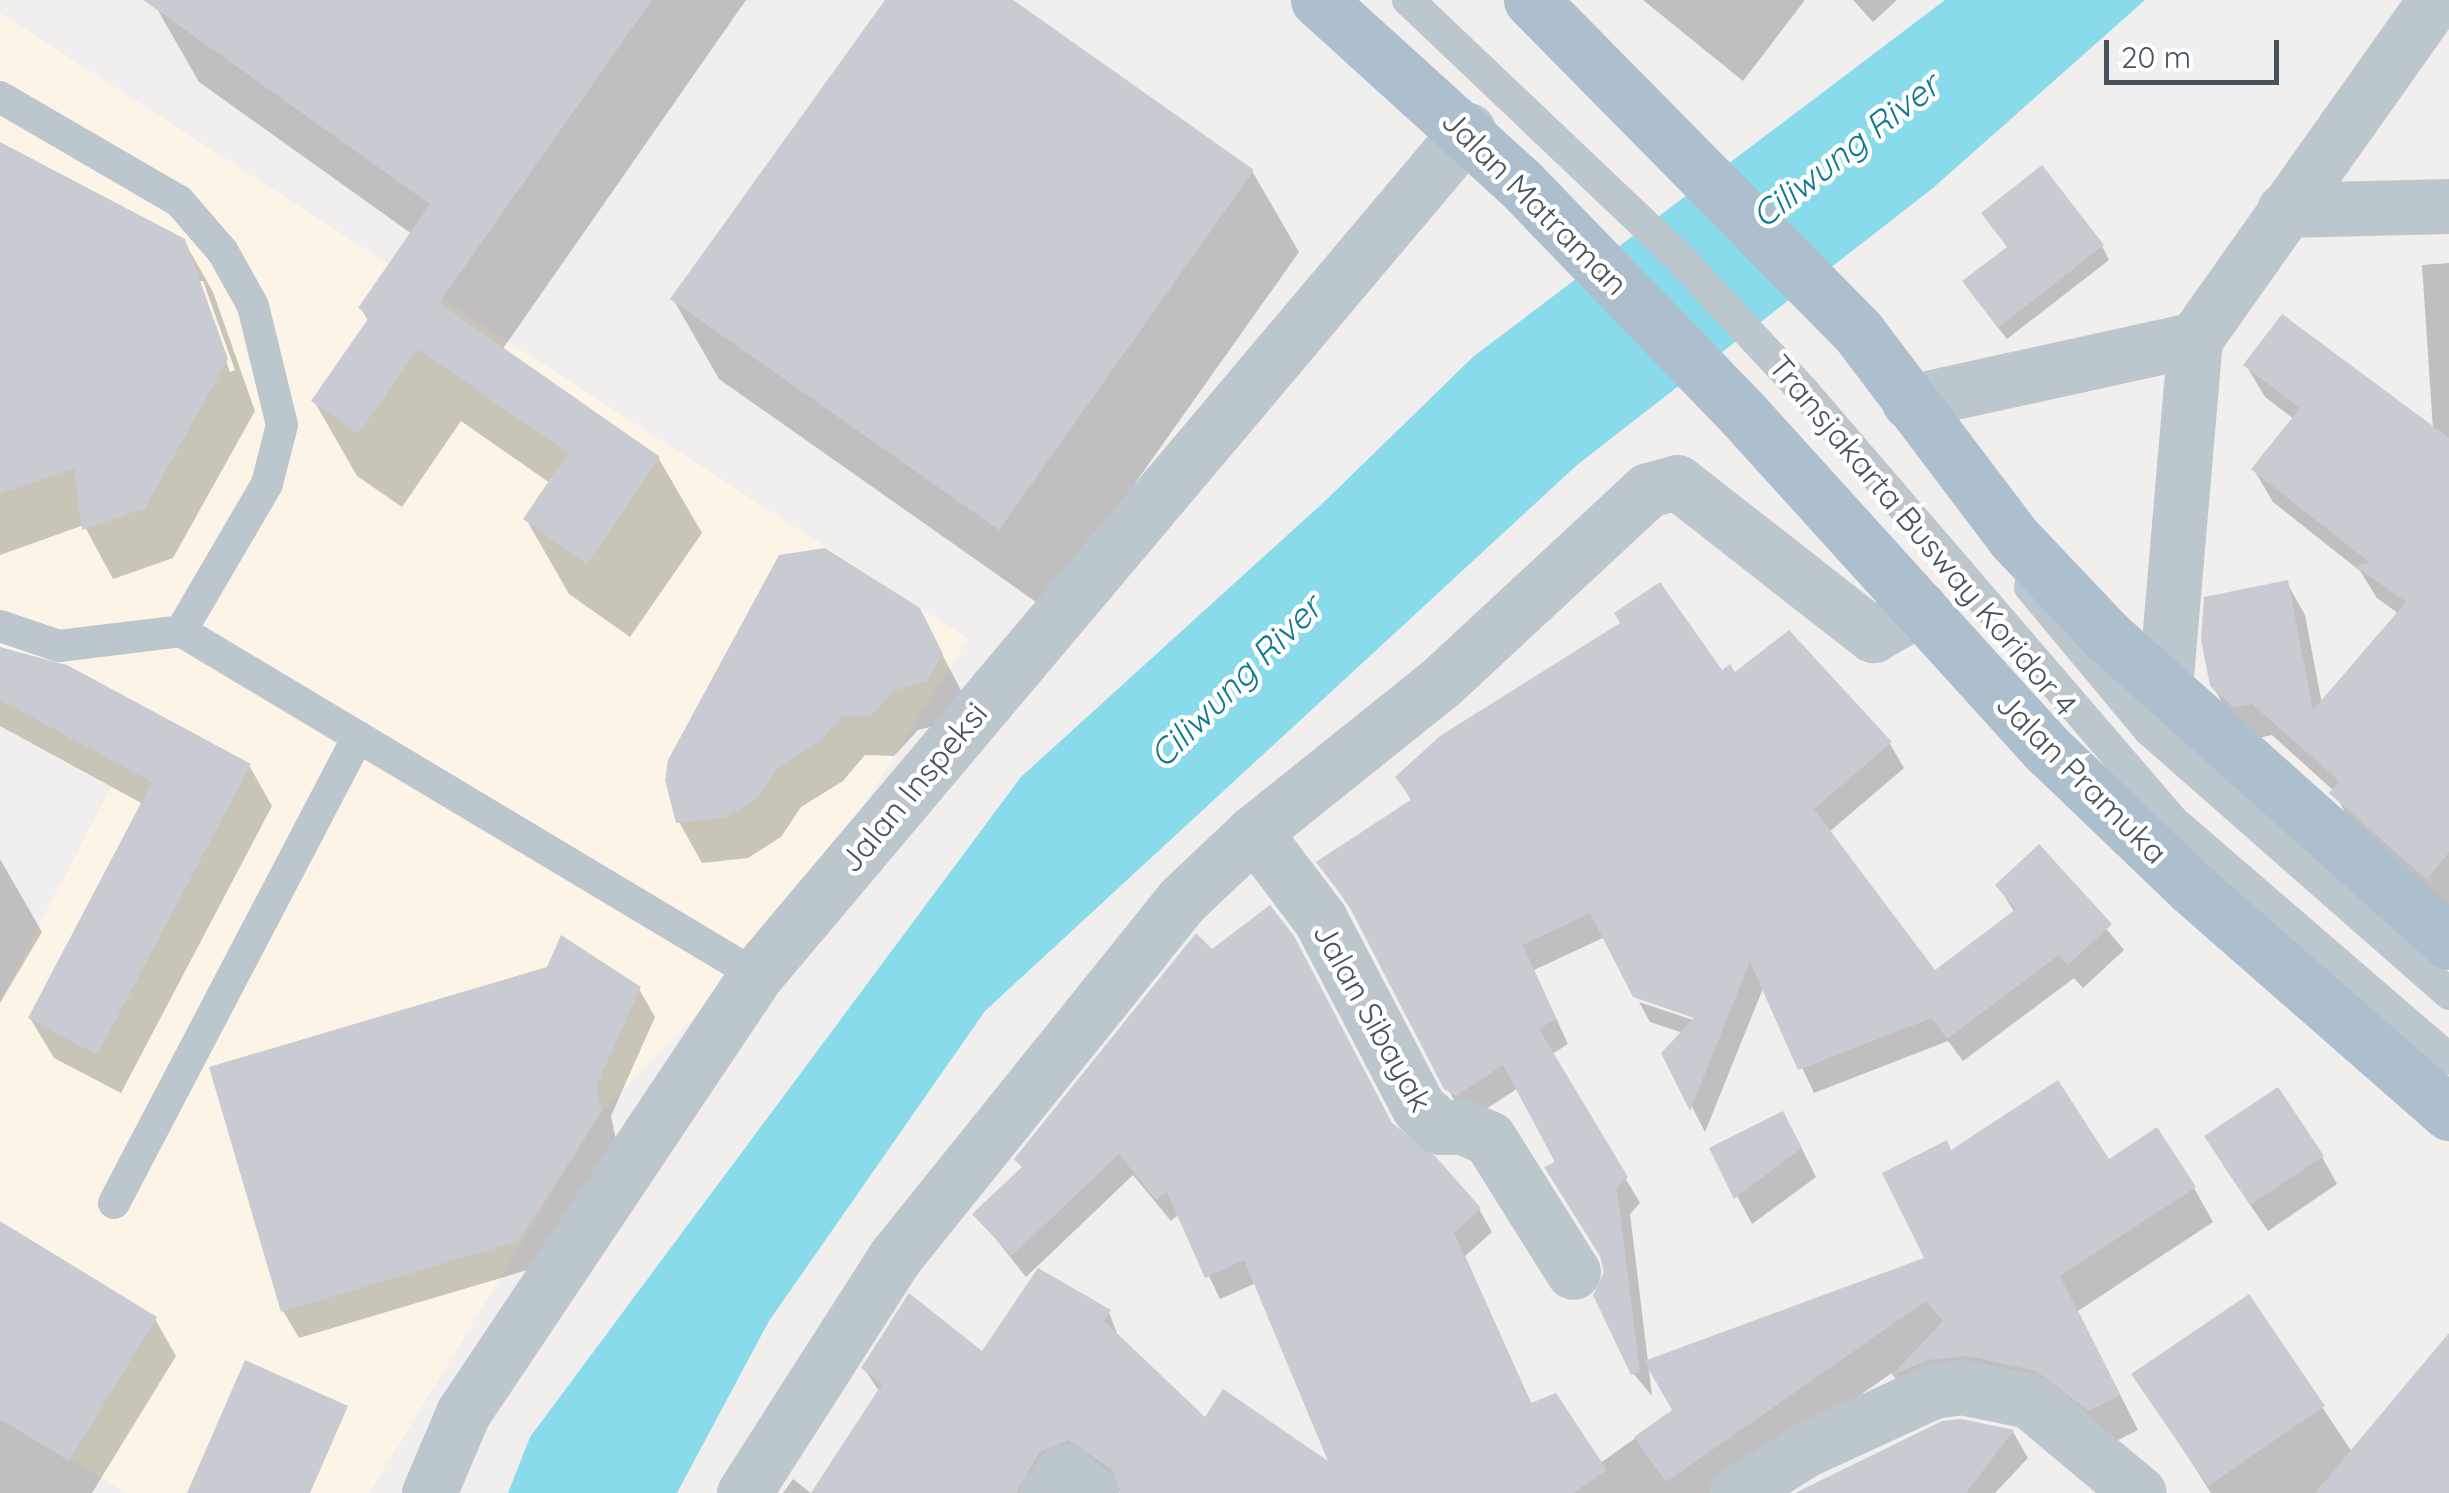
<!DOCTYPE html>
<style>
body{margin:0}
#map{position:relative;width:2449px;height:1493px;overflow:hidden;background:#f1eeee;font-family:Quicksand,sans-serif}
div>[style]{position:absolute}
.commercial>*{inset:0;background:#fcf5e7}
.water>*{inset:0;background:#89dbec}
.shadow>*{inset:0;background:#0003}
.building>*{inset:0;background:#c8cbd1}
.service>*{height:32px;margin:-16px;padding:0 16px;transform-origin:16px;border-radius:16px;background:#bcc6cd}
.minor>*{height:55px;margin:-27.5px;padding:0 27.5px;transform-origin:27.5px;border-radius:27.5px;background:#bcc6cd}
.tertiary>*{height:55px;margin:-27.5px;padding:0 27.5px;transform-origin:27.5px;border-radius:27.5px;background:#bcc6cd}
.primary>*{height:55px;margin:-27.5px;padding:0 27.5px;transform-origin:27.5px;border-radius:27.5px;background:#adbfcd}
span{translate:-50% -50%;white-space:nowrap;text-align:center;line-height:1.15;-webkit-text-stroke:9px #fff;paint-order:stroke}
.street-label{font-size:32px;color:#46525c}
.water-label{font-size:35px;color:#0c7b92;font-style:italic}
.scale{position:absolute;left:2104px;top:40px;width:175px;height:45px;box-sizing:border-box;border:5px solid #46525c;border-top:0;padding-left:12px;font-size:30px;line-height:35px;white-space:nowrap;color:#46525c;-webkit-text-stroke:8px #fff;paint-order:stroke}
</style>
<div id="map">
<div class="commercial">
<i style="clip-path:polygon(0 13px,968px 639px,792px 918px,602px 1111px,369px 1493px,127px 1493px,0 1418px,0 1002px,111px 787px,0 726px)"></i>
</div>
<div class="water">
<i style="clip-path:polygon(1945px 0,2145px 0,1933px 188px,1577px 465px,985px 1011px,769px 1321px,677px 1493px,508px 1493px,530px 1437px,1021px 777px,1325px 501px,1474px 356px)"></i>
</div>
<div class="shadow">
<i style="clip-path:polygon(161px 0,746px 0,502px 350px,659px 459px,702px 533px,630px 637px,569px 594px,526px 519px,550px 483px,461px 421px,402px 507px,357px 476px,314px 401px,369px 322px,361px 309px,412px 234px,199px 82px,156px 7px)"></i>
<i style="clip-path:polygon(888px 0,1009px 0,1252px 171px,1299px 252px,1046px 609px,719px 379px,673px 299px)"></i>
<i style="clip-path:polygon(1643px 0,1805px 0,1743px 81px)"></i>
<i style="clip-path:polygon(1853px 0,1897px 0,1873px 22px)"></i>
<i style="clip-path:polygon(evenodd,0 145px,184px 241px,213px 292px,255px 411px,173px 558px,113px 579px,84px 525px,0 555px,0 145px,198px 281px,203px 281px,235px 370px,230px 372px,198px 281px)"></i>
<i style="clip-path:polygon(2102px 246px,2109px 260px,2007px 339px,1973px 295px)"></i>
<i style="clip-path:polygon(2449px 263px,2449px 907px,2351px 825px,2334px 791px,2272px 735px,2254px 739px,2231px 718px,2212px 685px,2287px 583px,2305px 615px,2322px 704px,2399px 614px,2377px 598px,2360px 571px,2273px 502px,2254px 470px,2294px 419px,2265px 397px,2246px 365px,2433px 429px,2422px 265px)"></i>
<i style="clip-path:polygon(919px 610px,964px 696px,950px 722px,918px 730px,894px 756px,865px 755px,843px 781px,801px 807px,781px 837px,748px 858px,702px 863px,679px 822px)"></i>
<i style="clip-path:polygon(1788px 633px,1890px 744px,1904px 768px,1828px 833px,1935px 974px,2015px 913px,1998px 886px,2038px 847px,2124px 950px,2083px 988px,2074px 978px,1963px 1061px,1948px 1041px,1814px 1093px,1764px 986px,1705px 1132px,1664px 1053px,1683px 1033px,1650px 1022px,1639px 1002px,1705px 1024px,1605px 937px,1534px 970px,1568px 1044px,1552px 1054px,1640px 1203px,1630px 1214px,1648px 1362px,1928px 1259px,1951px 1153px,2108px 1162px,2194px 1188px,2213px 1222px,2078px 1311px,2138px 1430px,2110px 1444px,2058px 1405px,1913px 1409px,1892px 1373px,1719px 1493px,1121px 1493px,1084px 1462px,1038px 1493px,814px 1493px,880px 1393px,864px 1368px,982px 1354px,1109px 1312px,1119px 1339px,1205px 1421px,1334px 1468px,1256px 1283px,1220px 1299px,1179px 1214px,1171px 1221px,1133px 1175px,1026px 1277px,976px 1214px,1023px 1169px,1017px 1159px,1392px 1126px,1479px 1209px,1492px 1232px,1465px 1256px,1532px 1405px,1599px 1464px,1675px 1410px,1648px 1363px,1652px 1396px,1633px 1373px,1603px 1259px,1518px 1088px,1471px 1119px,1461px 1113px,1360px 923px,1319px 862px,1411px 800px,1398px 778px,1721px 674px,1734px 675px)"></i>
<i style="clip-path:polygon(0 649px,249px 765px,272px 806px,121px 1093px,54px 1058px,30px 1018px,143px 804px,0 726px)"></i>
<i style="clip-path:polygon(0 859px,42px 932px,0 1003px)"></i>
<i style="clip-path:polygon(639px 989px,655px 1017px,611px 1116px,616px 1140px,534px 1268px,299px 1338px,283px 1311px)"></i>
<i style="clip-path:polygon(1798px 1141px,1816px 1177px,1752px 1224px,1712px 1149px)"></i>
<i style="clip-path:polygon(2322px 1157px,2337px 1184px,2268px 1231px,2223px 1165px)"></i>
<i style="clip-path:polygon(0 1224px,155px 1319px,176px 1356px,92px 1493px,0 1493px)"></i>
<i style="clip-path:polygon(2249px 1297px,2352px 1452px,2449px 1376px,2449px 1493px,2211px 1493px,2135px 1374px)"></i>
<i style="clip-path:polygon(1942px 1424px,2013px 1432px,2028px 1458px,1995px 1493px,1800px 1493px)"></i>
<i style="clip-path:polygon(793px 1479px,811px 1493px,783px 1493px)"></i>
</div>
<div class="building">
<i style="clip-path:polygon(143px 0,652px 0,439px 303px,660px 457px,587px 564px,523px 519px,568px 453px,418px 349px,358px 434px,311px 401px,370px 316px,358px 308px,430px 204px)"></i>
<i style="clip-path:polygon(885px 0,1013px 0,1254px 170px,999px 530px,670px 299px)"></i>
<i style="clip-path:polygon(0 142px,185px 239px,228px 359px,145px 508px,82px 530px,74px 468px,0 494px)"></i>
<i style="clip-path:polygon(2042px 165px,2104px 245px,1998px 328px,1962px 281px,2007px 247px,1981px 213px)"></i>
<i style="clip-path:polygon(2282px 314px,2449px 438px,2449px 852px,2427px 880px,2329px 793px,2339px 781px,2252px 704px,2234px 708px,2210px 686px,2201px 639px,2204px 597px,2288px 580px,2313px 710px,2406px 602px,2355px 566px,2370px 563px,2251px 469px,2300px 408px,2243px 365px)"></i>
<i style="clip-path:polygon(825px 548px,920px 608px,943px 654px,927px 682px,895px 690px,870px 717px,842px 716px,821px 741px,778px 767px,759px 797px,724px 818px,676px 823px,665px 780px,668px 760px,779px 555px)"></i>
<i style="clip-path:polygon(1660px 582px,1722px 670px,1730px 664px,1735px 672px,1789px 630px,1892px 742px,1814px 809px,1935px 970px,2016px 909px,1995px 885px,2039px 844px,2112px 924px,2068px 965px,2059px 955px,1947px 1039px,1932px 1018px,1798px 1070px,1750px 962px,1690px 1111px,1661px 1053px,1694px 1018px,1633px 997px,1590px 913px,1523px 945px,1556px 1019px,1539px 1029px,1628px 1177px,1617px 1188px,1640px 1372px,1631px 1375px,1593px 1295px,1604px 1272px,1600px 1256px,1544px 1167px,1555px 1162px,1503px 1065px,1456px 1096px,1444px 1089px,1348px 904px,1316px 862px,1412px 799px,1395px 777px,1440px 736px,1620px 623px,1614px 613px)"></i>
<i style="clip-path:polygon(0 647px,67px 665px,251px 764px,97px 1055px,28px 1018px,152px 782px,0 700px)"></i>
<i style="clip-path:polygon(1270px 905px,1294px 936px,1392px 1123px,1435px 1156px,1481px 1208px,1454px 1233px,1531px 1403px,1556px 1393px,1607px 1470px,1573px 1493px,1121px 1493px,1111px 1469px,1068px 1440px,1039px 1452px,1016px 1493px,811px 1493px,882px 1384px,861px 1368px,909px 1293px,982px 1351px,1038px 1268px,1111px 1310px,1104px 1321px,1205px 1417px,1223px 1389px,1328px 1461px,1244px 1260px,1205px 1278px,1167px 1192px,1156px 1200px,1119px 1154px,1012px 1256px,972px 1214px,1022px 1167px,1014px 1159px,1196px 933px,1212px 949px)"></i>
<i style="clip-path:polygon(561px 935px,641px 987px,596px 1086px,602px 1111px,518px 1241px,281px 1312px,209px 1067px,547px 967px)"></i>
<i style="clip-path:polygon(2058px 1080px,2109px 1159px,2157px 1127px,2196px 1187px,2060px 1276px,2120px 1395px,2089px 1411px,2036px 1371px,1968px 1356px,1928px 1360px,1891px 1376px,1943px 1321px,1926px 1301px,1666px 1482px,1634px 1437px,1672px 1410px,1644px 1361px,1924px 1258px,1882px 1173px,1947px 1140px,1951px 1150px)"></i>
<i style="clip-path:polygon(2278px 1087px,2324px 1156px,2250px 1205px,2204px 1136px)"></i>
<i style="clip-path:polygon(1783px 1111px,1802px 1148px,1734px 1199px,1709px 1148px)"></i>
<i style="clip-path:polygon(0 1221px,157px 1317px,69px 1461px,0 1419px)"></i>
<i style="clip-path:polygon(2249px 1294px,2325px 1406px,2208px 1486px,2131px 1374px)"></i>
<i style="clip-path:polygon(2449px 1333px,2449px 1493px,2315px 1493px)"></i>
<i style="clip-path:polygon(245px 1360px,348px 1406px,310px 1493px,187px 1493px)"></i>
<i style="clip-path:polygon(1961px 1419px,2014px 1430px,1966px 1493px,1795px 1493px,1942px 1421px)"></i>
</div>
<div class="service">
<i style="left:1408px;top:0;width:368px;rotate:43.5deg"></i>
<i style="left:1675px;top:253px;width:190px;rotate:47.1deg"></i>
<i style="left:1804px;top:392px;width:566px;rotate:49.3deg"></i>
<i style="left:2173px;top:821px;width:364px;rotate:40.8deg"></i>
<i style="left:0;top:97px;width:207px;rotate:30.2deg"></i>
<i style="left:179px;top:201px;width:67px;rotate:49.2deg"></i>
<i style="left:223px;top:252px;width:62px;rotate:60.9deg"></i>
<i style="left:253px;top:306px;width:122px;rotate:76.3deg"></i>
<i style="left:282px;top:425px;width:61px;rotate:104.3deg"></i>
<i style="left:267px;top:484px;width:170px;rotate:120.3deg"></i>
<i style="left:2030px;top:587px;width:186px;rotate:50.2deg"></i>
<i style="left:2149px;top:730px;width:400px;rotate:41.3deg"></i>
<i style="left:0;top:626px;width:62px;rotate:18.7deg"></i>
<i style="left:59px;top:646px;width:123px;rotate:-7deg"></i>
<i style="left:181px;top:631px;width:670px;rotate:30.89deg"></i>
<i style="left:114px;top:1203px;width:526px;rotate:-62.36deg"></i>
</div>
<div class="minor">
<i style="left:2284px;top:210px;width:165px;rotate:-1.4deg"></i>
<i style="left:1909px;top:402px;width:293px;rotate:-12.4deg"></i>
<i style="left:2165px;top:688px;width:350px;rotate:-85.1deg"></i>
<i style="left:2195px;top:339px;width:415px;rotate:-54.7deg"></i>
<i style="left:1254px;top:832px;width:109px;rotate:52.8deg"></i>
<i style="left:1320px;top:919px;width:213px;rotate:62.4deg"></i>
<i style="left:1419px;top:1108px;width:28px;rotate:42deg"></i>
<i style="left:1440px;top:1127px;width:23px"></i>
<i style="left:1463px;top:1127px;width:28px;rotate:23deg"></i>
<i style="left:1489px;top:1138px;width:158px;rotate:57.9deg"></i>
<i style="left:744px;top:1493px;width:280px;rotate:-57.4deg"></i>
<i style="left:895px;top:1257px;width:458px;rotate:-51.2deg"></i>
<i style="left:1182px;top:900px;width:99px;rotate:-43.4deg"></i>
<i style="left:1254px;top:832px;width:237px;rotate:-38.7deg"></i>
<i style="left:1439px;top:684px;width:285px;rotate:-42.9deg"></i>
<i style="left:1648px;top:490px;width:30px;rotate:-15deg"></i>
<i style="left:1677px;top:482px;width:249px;rotate:38deg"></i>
<i style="left:1873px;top:635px;width:54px;rotate:-29.9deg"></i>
<i style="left:1047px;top:1493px;width:28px;rotate:-52deg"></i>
<i style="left:1064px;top:1471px;width:35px;rotate:39deg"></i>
<i style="left:1736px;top:1493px;width:81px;rotate:-31.9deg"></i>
<i style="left:1805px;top:1450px;width:141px;rotate:-24.7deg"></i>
<i style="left:1933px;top:1391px;width:29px;rotate:-8deg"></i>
<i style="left:1962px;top:1387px;width:68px;rotate:11.8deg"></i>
<i style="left:2029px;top:1401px;width:143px;rotate:39.9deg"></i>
</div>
<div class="tertiary">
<i style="left:429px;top:1493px;width:87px;rotate:-67deg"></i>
<i style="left:463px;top:1413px;width:527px;rotate:-56.22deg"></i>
<i style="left:756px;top:975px;width:1105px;rotate:-49.88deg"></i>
</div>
<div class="primary">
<i style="left:1318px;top:0;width:273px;rotate:42.2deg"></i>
<i style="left:1520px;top:183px;width:321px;rotate:46deg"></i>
<i style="left:1743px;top:414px;width:454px;rotate:47.8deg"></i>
<i style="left:2048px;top:750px;width:199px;rotate:43.8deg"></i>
<i style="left:2192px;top:888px;width:342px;rotate:41.2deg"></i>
<i style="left:1531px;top:0;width:467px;rotate:45.4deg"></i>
<i style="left:1859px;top:333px;width:257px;rotate:52.9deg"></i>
<i style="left:2014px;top:538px;width:135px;rotate:46.5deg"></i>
<i style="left:2107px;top:636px;width:459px;rotate:41.8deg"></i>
</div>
<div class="street-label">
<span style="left:1535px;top:202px;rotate:45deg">Jalan Matraman</span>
<span style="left:1923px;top:535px;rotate:50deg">Transjakarta Busway Koridor 4</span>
<span style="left:2082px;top:778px;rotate:45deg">Jalan Pramuka</span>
<span style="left:913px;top:787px;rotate:-50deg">Jalan Inspeksi</span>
<span style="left:1373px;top:1017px;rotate:61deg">Jalan Sibayak</span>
</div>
<div class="water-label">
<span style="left:1845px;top:150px;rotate:-38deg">Ciliwung River</span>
<span style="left:1235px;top:681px;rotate:-45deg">Ciliwung River</span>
</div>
<div class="scale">20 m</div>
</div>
